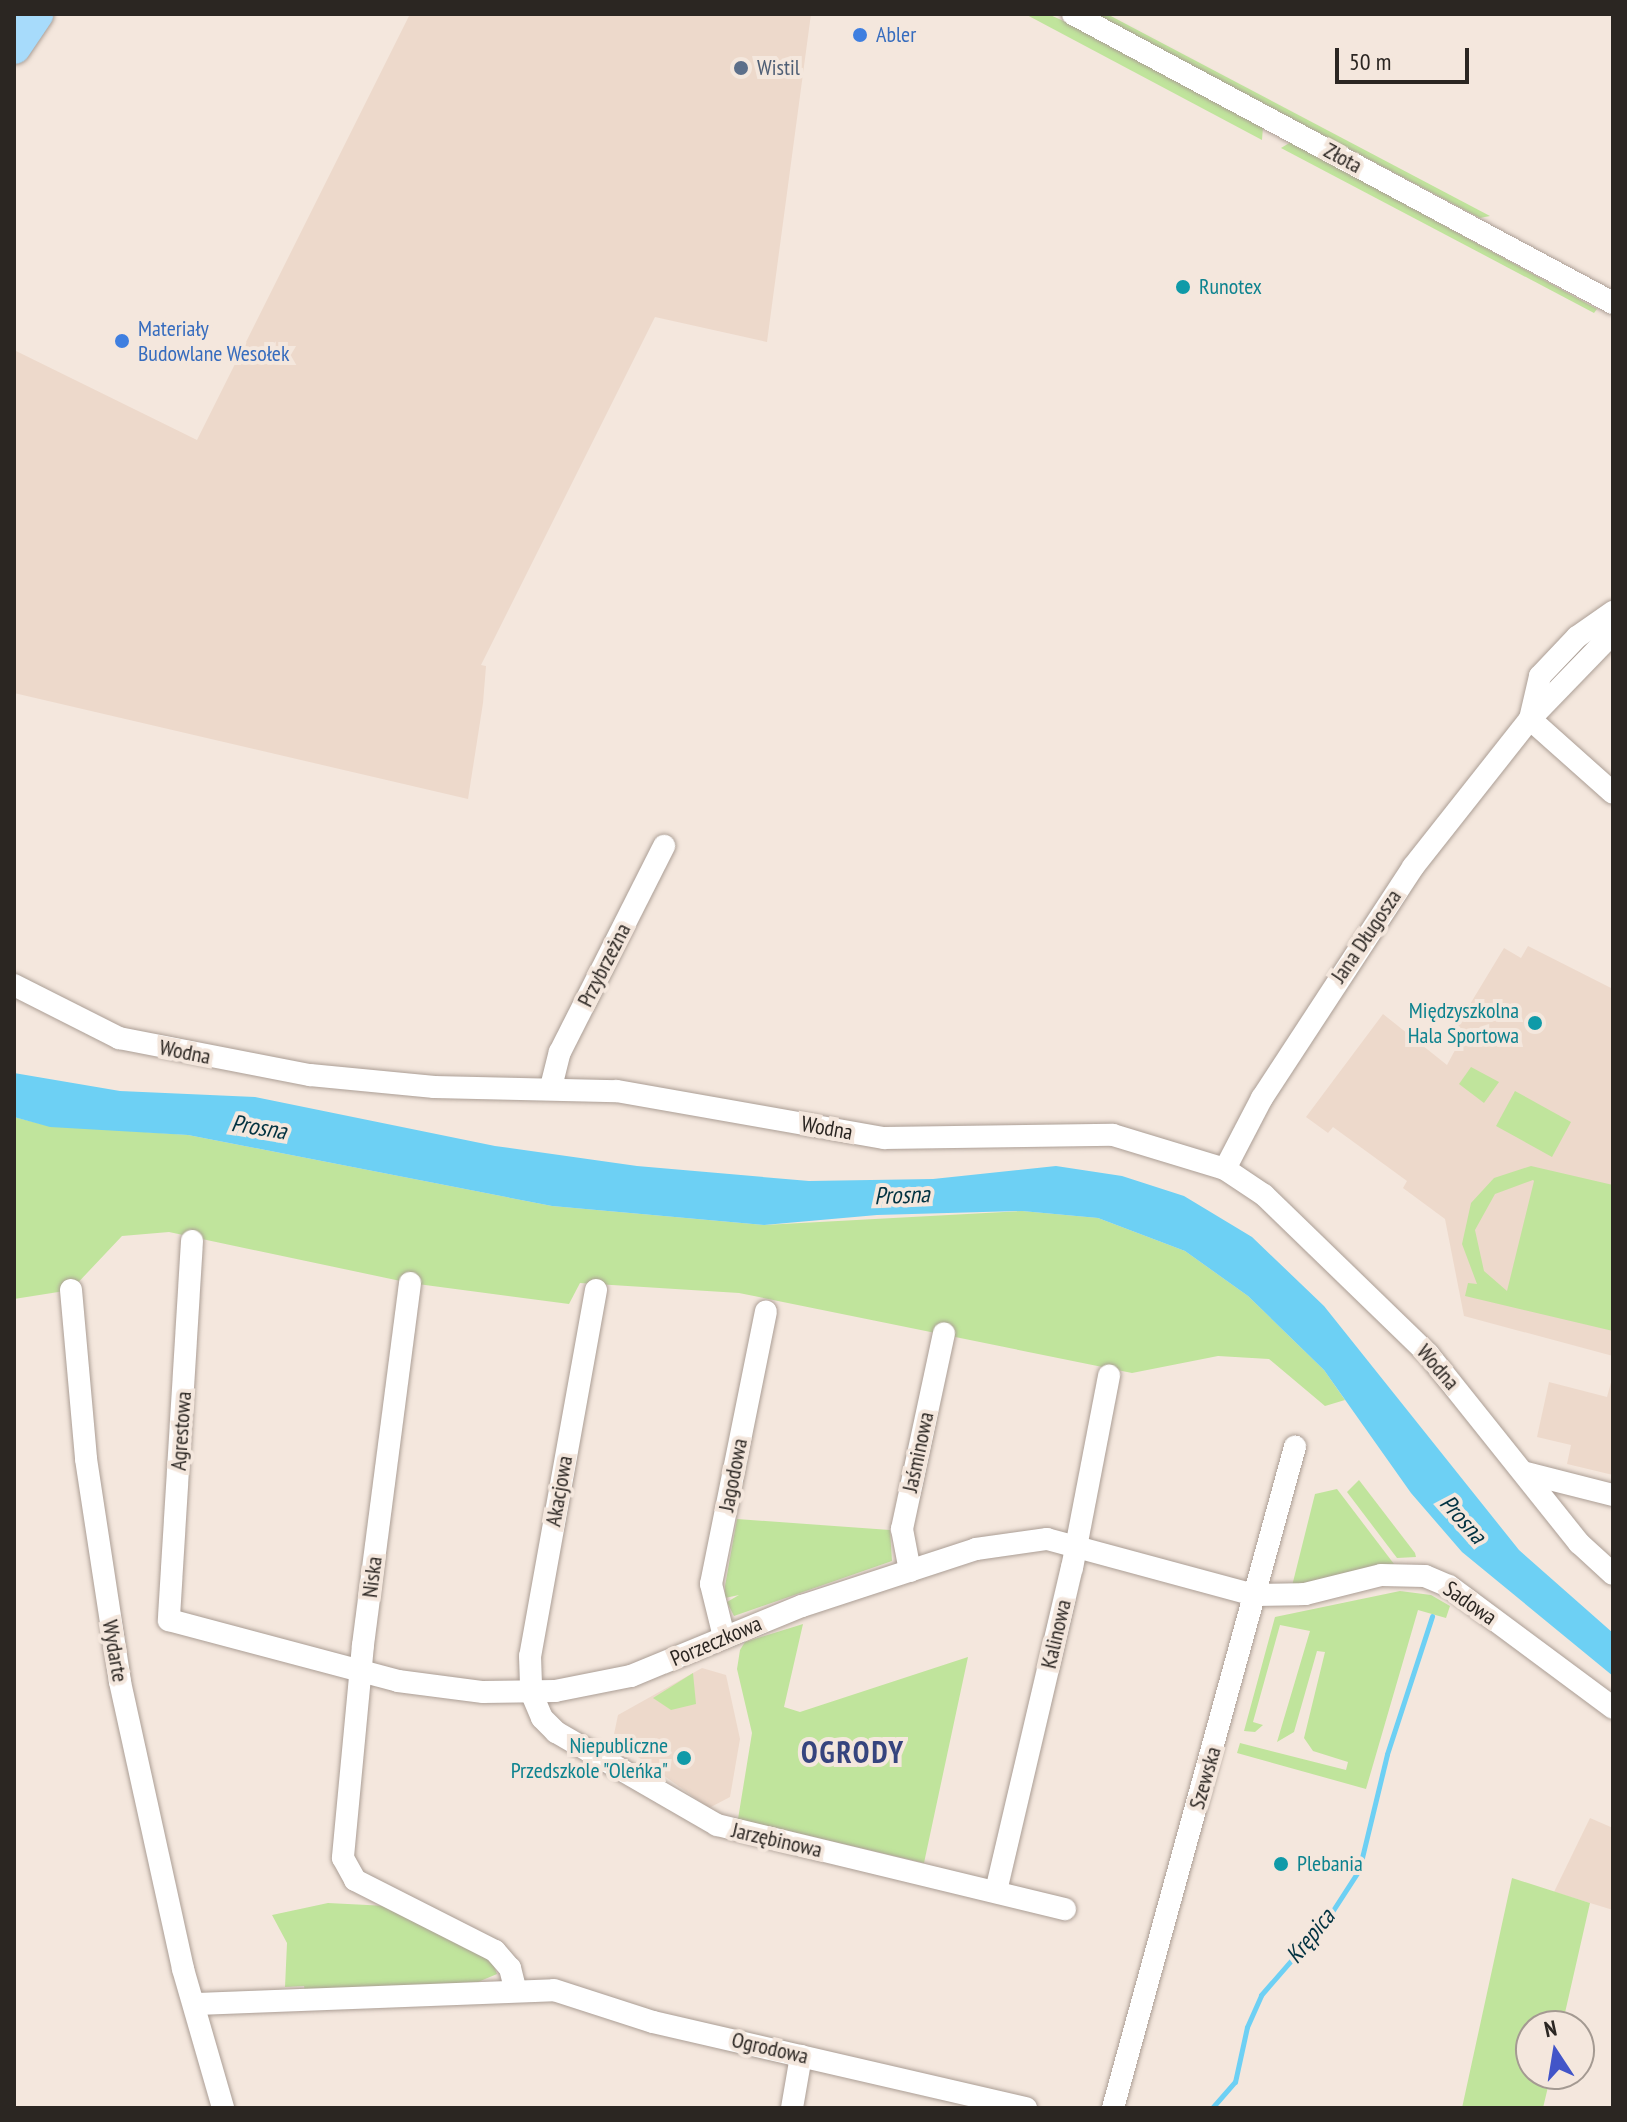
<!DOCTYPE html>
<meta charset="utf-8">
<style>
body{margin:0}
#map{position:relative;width:1627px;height:2122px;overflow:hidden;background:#f4e7dd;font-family:"PT Sans Narrow",sans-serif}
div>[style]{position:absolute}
.built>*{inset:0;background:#edd9cb}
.green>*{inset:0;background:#c0e49c}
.water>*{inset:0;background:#6dd0f4}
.stream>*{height:5px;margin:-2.5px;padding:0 2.5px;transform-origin:2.5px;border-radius:2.5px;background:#6dd0f4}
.roads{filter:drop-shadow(0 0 2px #ab9e95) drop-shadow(0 0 2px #ab9e95)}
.street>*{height:22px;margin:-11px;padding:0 11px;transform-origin:11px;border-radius:11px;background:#fff}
.primary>*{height:34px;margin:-17px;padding:0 17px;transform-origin:17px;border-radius:17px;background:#a7dbfb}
.dots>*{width:22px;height:22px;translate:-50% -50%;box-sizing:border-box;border:4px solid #f4e7dd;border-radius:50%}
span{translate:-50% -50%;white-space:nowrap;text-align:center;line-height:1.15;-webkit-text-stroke:8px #f4e7dd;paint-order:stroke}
.shop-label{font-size:22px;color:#366cbe}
.left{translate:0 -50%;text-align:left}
.service-label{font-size:22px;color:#4e5e75}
.street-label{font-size:22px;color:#2b2622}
.culture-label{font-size:22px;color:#0d838f}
.right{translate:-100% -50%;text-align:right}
.water-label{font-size:24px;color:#023241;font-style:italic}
.district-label{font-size:30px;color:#36447e;font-weight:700;letter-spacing:2px}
.frame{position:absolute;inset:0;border:16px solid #2b2622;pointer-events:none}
.north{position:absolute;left:1515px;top:2010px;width:80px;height:80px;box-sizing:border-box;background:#f4e7dd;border:2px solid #a49a92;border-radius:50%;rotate:348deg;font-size:22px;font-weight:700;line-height:32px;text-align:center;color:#2b2622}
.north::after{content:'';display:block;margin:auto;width:28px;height:36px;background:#4255c8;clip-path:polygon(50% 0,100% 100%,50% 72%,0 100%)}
.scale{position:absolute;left:1335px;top:48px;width:134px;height:36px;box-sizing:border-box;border:4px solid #2b2622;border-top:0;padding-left:10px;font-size:24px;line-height:28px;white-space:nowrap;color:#2b2622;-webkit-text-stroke:6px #f4e7dd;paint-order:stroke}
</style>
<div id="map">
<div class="built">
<i style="clip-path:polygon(410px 14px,811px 14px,767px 342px,655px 317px,481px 665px,486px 666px,483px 703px,468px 799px,14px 693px,14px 350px,197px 440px)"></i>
<i style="clip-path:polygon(1528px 946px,1613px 989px,1613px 1356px,1464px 1316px,1445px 1219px,1403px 1188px,1407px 1181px,1333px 1127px,1328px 1133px,1306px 1117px,1383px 1014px,1447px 1065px,1461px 1039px,1452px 1034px,1504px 948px,1521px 958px)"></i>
<i style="clip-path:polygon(1613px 1375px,1613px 1475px,1567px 1464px,1571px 1445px,1537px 1437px,1549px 1382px,1607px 1397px)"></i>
<i style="clip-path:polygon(702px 1668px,726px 1675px,740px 1739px,730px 1797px,709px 1808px,613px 1739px,618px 1715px)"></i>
<i style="clip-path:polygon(1590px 1818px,1613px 1828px,1613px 1910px,1554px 1892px)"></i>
</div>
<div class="green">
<i style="clip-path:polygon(1025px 14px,1048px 14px,1068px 23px,1263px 127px,1262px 140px)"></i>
<i style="clip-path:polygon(1094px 14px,1107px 14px,1490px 216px,1480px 218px)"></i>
<i style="clip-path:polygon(1291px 142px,1597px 309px,1594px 313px,1281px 148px)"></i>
<i style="clip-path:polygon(1471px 1067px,1499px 1082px,1484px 1103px,1459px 1084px)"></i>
<i style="clip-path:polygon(1515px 1091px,1571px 1122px,1552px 1157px,1496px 1126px)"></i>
<i style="clip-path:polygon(14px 1117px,45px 1125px,188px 1135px,552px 1206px,764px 1225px,1022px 1211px,1098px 1218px,1185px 1251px,1248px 1296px,1324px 1370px,1345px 1400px,1325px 1406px,1269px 1359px,1218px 1356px,1132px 1373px,739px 1293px,580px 1283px,569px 1304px,410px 1283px,169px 1232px,122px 1236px,71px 1290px,14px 1299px)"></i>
<i style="clip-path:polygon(evenodd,1531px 1166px,1613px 1185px,1613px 1331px,1465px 1296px,1468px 1283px,1477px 1284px,1462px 1244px,1471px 1203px,1494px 1178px,1531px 1166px,1533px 1180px,1534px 1181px,1507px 1291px,1484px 1271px,1475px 1230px,1495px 1194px,1533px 1180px)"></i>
<i style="clip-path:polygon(1359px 1480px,1415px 1553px,1416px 1557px,1397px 1558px,1347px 1492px)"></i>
<i style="clip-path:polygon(1337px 1489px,1394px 1564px,1292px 1586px,1315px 1494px)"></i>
<i style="clip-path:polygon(737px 1519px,890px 1530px,892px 1561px,734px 1616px,727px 1602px,739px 1595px,725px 1598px,725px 1586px)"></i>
<i style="clip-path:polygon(1400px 1591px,1431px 1595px,1450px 1606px,1446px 1618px,1418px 1610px,1366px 1789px,1237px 1753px,1240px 1743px,1346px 1770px,1348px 1762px,1313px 1751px,1304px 1738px,1325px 1652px,1317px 1651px,1294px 1732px,1277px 1742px,1310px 1631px,1280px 1625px,1253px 1722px,1263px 1725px,1255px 1732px,1244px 1731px,1275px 1617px)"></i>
<i style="clip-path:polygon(803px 1624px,784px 1707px,800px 1712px,968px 1657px,924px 1863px,738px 1819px,752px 1733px,737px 1669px,740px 1650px,745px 1642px)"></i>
<i style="clip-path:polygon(693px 1673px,696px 1704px,671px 1710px,653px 1698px)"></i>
<i style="clip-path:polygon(1512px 1878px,1590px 1903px,1562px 2026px,1531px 2026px,1531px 2074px,1551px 2074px,1543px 2108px,1462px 2108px)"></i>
<i style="clip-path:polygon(328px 1903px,387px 1906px,491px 1958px,497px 1974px,478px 1982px,305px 1991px,304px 1986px,285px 1987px,287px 1943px,272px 1915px)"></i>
</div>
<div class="water">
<i style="clip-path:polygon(14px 1073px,120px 1091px,255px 1097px,495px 1146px,637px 1166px,809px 1181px,933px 1179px,1056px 1166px,1122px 1176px,1184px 1196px,1252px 1237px,1324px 1306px,1519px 1550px,1613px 1633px,1613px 1676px,1462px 1552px,1411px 1493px,1324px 1370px,1248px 1296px,1185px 1251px,1098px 1218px,1022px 1211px,877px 1215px,764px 1225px,552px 1206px,188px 1135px,50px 1127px,14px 1117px)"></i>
</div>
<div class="stream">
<i style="left:1212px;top:2108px;width:35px;rotate:-49deg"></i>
<i style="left:1235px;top:2082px;width:56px;rotate:-77.7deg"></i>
<i style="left:1247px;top:2027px;width:35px;rotate:-66deg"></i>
<i style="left:1261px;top:1995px;width:102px;rotate:-49deg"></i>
<i style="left:1328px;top:1918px;width:57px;rotate:-57.1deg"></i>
<i style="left:1359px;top:1870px;width:119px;rotate:-76.4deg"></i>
<i style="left:1387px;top:1754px;width:145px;rotate:-71.9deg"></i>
</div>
<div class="roads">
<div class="street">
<i style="left:1073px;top:14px;width:612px;rotate:28.16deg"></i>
<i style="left:1530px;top:719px;width:44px;rotate:-76.9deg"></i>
<i style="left:1540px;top:676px;width:54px;rotate:-46.5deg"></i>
<i style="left:1577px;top:637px;width:44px;rotate:-34.8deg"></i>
<i style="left:1530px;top:719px;width:111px;rotate:41.7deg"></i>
<i style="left:14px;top:985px;width:118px;rotate:26.8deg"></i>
<i style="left:119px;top:1038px;width:195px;rotate:11deg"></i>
<i style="left:310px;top:1075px;width:125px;rotate:5.5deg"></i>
<i style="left:434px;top:1087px;width:183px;rotate:1.3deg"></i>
<i style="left:617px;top:1091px;width:271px;rotate:10deg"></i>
<i style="left:884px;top:1138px;width:229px;rotate:-0.8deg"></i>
<i style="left:1113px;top:1135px;width:117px;rotate:16.9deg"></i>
<i style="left:1225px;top:1169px;width:47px;rotate:33.7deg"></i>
<i style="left:1264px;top:1195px;width:228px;rotate:44.1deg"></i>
<i style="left:1428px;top:1354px;width:242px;rotate:51.4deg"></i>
<i style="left:1579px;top:1543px;width:46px;rotate:42.4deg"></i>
<i style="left:551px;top:1087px;width:36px;rotate:-76deg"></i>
<i style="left:560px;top:1052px;width:231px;rotate:-63.2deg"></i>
<i style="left:1225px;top:1169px;width:80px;rotate:-62.5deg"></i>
<i style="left:1262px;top:1098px;width:276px;rotate:-56.8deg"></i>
<i style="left:1413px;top:867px;width:189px;rotate:-51.7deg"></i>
<i style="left:1530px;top:719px;width:120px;rotate:-46deg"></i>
<i style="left:192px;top:1241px;width:380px;rotate:93.5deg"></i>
<i style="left:169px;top:1620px;width:237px;rotate:14.9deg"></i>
<i style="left:398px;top:1681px;width:86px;rotate:7.4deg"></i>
<i style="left:483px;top:1692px;width:72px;rotate:-0.8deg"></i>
<i style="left:555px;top:1691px;width:77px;rotate:-11.2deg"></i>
<i style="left:631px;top:1676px;width:185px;rotate:-22.3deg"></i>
<i style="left:802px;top:1606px;width:183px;rotate:-18.1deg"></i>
<i style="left:976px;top:1549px;width:72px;rotate:-8deg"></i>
<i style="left:1047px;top:1539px;width:215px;rotate:15.1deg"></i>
<i style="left:1255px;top:1595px;width:50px;rotate:-1.1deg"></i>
<i style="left:1305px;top:1594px;width:78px;rotate:-14deg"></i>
<i style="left:1381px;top:1575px;width:44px;rotate:1.3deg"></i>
<i style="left:1425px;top:1576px;width:26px;rotate:23deg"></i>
<i style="left:1449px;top:1586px;width:204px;rotate:36.6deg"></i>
<i style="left:410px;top:1283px;width:365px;rotate:97.4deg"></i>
<i style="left:363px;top:1645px;width:214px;rotate:95.4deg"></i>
<i style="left:343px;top:1858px;width:25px;rotate:61deg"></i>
<i style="left:355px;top:1880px;width:157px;rotate:26.9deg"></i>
<i style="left:495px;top:1951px;width:23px;rotate:49deg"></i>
<i style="left:510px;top:1968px;width:21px;rotate:76deg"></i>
<i style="left:71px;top:1290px;width:170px;rotate:84.9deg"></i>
<i style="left:86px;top:1459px;width:226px;rotate:81.3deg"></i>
<i style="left:120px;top:1682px;width:294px;rotate:77.6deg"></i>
<i style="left:183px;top:1969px;width:145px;rotate:73.9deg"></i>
<i style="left:596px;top:1290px;width:372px;rotate:100.2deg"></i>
<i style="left:530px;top:1656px;width:36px;rotate:88deg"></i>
<i style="left:531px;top:1692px;width:28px;rotate:67deg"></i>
<i style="left:542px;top:1718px;width:20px;rotate:45deg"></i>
<i style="left:556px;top:1732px;width:186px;rotate:30deg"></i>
<i style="left:717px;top:1825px;width:358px;rotate:13.6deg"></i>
<i style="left:1526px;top:1473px;width:90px;rotate:14.2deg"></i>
<i style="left:910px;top:1571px;width:43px;rotate:-100.8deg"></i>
<i style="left:902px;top:1529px;width:200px;rotate:-77.9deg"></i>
<i style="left:724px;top:1637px;width:55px;rotate:-103.8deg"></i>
<i style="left:711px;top:1584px;width:278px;rotate:-78.6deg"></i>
<i style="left:996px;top:1891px;width:332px;rotate:-76.8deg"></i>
<i style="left:1072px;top:1568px;width:196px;rotate:-79.1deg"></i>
<i style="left:197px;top:2004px;width:357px;rotate:-2.2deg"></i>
<i style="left:554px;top:1990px;width:104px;rotate:17.9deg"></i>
<i style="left:653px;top:2022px;width:383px;rotate:13deg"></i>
<i style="left:792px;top:2108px;width:53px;rotate:-80.2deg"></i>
<i style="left:1113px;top:2108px;width:686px;rotate:-74.61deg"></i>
</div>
<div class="primary">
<i style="left:14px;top:47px;width:40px;rotate:-56deg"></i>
</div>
</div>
<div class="dots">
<i style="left:860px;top:35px;background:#3f7fe0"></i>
<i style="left:741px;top:68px;background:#5c6f8a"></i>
<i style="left:1183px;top:287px;background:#0f9aa8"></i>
<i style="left:122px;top:341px;background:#3f7fe0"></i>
<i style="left:1535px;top:1023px;background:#0f9aa8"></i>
<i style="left:684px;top:1758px;background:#0f9aa8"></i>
<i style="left:1281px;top:1864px;background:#0f9aa8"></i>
</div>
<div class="shop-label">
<span class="left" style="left:876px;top:35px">Abler</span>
<span class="left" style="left:138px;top:341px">Materiały<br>Budowlane Wesołek</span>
</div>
<div class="service-label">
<span class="left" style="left:757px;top:68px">Wistil</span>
</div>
<div class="street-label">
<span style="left:1343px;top:158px;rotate:28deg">Złota</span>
<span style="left:1366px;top:936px;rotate:-56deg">Jana Długosza</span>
<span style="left:604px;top:965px;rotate:-63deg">Przybrzeżna</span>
<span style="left:185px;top:1052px;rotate:11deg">Wodna</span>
<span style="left:827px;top:1128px;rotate:10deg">Wodna</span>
<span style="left:1438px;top:1367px;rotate:49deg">Wodna</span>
<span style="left:181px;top:1431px;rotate:-86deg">Agrestowa</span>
<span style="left:918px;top:1452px;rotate:-78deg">Jaśminowa</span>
<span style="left:733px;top:1475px;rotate:-79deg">Jagodowa</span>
<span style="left:559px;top:1491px;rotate:-80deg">Akacjowa</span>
<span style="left:372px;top:1577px;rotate:-83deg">Niska</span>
<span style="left:1470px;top:1603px;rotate:35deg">Sadowa</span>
<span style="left:1056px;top:1634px;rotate:-77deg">Kalinowa</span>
<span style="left:716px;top:1641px;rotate:-23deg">Porzeczkowa</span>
<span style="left:115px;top:1651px;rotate:80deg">Wydarte</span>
<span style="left:1205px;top:1778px;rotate:-74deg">Szewska</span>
<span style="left:777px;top:1840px;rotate:13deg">Jarzębinowa</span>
<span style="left:770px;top:2048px;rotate:13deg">Ogrodowa</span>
</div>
<div class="culture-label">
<span class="left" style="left:1199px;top:287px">Runotex</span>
<span class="right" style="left:1519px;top:1023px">Międzyszkolna<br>Hala Sportowa</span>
<span class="right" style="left:668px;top:1758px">Niepubliczne<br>Przedszkole "Oleńka"</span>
<span class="left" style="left:1297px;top:1864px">Plebania</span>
</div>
<div class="water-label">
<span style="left:259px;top:1127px;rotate:9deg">Prosna</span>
<span style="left:902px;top:1195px;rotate:-2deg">Prosna</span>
<span style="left:1463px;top:1519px;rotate:48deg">Prosna</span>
<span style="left:1310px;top:1936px;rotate:-51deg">Krępica</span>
</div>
<div class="district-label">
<span style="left:853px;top:1752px">OGRODY</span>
</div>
<div class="frame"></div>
<div class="north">N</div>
<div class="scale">50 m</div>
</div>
